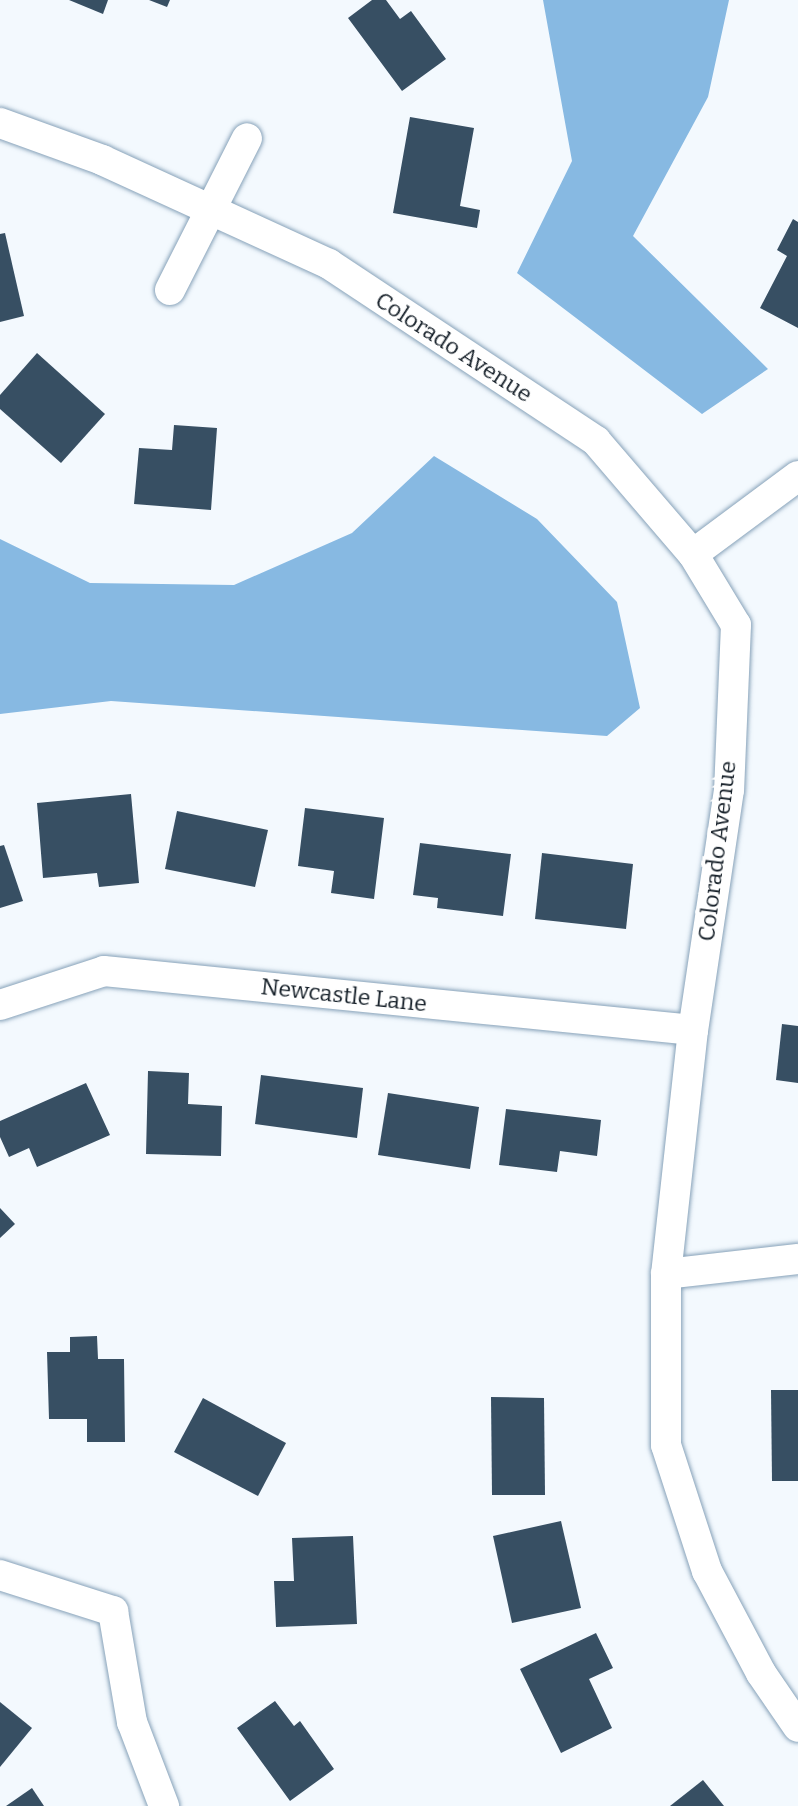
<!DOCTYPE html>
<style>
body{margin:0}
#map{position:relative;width:798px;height:1806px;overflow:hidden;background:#f3f9fe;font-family:Bitter,serif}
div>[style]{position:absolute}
.water>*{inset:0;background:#87b9e2}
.building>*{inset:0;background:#374f63}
.roads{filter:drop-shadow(0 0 2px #87a2b9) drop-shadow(0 0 2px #87a2b9)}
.minor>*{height:30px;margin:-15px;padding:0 15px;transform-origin:15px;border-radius:15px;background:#fff}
span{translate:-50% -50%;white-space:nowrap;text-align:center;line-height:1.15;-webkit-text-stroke:7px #fff;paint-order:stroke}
.street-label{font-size:23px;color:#141e27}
</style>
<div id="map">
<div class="water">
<i style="clip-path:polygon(543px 0,729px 0,708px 97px,633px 236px,768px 369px,702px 414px,517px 273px,572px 161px)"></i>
<i style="clip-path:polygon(434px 456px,537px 519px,617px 602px,640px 708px,607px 736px,111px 701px,0 714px,0 539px,90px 583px,234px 585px,352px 533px)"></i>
</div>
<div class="building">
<i style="clip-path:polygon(69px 0,108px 0,103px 14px)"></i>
<i style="clip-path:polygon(149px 0,170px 0,167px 7px)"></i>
<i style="clip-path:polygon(372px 0,386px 0,400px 19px,411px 11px,446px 59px,402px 91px,348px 18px)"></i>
<i style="clip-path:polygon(410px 117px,474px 128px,460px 206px,480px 210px,477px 228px,393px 213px)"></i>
<i style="clip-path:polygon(793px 219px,798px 222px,798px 328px,760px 308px,787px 256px,777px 250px)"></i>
<i style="clip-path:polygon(5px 233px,24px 316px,0 322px,0 234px)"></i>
<i style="clip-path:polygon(37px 353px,105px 414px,61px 463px,0 409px,0 395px)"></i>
<i style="clip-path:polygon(174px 425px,217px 428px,211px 510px,134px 504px,139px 448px,172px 450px)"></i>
<i style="clip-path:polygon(131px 794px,139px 883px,99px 887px,97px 873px,43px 878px,37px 803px)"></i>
<i style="clip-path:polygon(305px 808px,384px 818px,374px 899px,331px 893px,334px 871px,298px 866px)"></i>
<i style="clip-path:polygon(177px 811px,268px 830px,255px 887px,165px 869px)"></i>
<i style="clip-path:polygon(420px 843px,511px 854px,503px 916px,437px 908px,438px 898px,413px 895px)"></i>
<i style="clip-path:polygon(4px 845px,23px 901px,0 908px,0 846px)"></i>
<i style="clip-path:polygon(542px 853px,633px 864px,626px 929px,535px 919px)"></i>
<i style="clip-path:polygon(782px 1024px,798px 1026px,798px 1083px,776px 1080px)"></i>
<i style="clip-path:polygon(148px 1071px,189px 1073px,188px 1104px,222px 1106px,221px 1156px,146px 1154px)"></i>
<i style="clip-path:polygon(261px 1075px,363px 1088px,357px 1138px,255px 1124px)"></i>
<i style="clip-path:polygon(86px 1083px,110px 1135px,37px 1167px,29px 1148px,9px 1157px,0 1137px,0 1121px)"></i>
<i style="clip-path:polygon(388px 1093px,479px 1107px,470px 1169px,378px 1155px)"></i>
<i style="clip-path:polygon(506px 1109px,601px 1120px,597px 1156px,560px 1151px,557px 1172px,499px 1165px)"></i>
<i style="clip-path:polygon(0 1208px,15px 1224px,0 1238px)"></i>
<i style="clip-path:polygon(97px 1336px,98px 1359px,124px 1359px,125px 1442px,87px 1442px,87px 1419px,49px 1419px,47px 1352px,70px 1352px,70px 1337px)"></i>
<i style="clip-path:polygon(771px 1390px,798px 1390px,798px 1481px,772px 1481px)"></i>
<i style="clip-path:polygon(491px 1397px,544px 1398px,545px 1495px,492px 1495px)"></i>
<i style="clip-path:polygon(203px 1398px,286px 1443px,258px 1496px,174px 1452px)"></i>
<i style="clip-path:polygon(561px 1521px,581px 1608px,512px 1623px,493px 1536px)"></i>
<i style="clip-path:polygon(353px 1536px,357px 1624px,276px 1627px,274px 1581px,294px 1581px,292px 1538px)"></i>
<i style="clip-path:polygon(596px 1633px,613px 1668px,589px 1679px,612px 1728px,561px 1753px,520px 1669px)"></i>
<i style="clip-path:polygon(275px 1701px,294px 1726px,300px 1721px,334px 1769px,290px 1801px,237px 1728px)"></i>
<i style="clip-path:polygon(0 1702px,32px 1728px,0 1767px)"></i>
<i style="clip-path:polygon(703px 1780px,724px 1806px,670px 1806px)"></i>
<i style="clip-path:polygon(32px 1788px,44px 1806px,6px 1806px)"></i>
</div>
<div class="roads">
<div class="minor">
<i style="left:0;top:123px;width:109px;rotate:19.9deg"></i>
<i style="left:102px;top:160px;width:250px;rotate:24.6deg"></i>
<i style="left:329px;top:264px;width:320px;rotate:33.5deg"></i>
<i style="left:596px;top:441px;width:149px;rotate:49.4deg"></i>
<i style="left:693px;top:554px;width:83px;rotate:58.8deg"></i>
<i style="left:736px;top:625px;width:165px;rotate:92.4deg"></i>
<i style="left:729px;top:790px;width:243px;rotate:98.5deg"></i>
<i style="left:693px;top:1030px;width:245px;rotate:96.3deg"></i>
<i style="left:666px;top:1274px;width:171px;rotate:90deg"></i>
<i style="left:666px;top:1445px;width:133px;rotate:72deg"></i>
<i style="left:707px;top:1571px;width:115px;rotate:62.1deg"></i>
<i style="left:761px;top:1673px;width:65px;rotate:55.6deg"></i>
<i style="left:170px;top:290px;width:170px;rotate:-63.1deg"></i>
<i style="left:693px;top:554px;width:131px;rotate:-36.6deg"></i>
<i style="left:0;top:1005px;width:109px;rotate:-18.1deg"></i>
<i style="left:104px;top:971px;width:592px;rotate:5.72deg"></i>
<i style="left:666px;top:1274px;width:133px;rotate:-6.5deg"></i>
<i style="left:0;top:1575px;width:119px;rotate:17.7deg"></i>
<i style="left:113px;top:1611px;width:113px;rotate:80.3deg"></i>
<i style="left:132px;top:1722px;width:90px;rotate:69.1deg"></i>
</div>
</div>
<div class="street-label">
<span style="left:454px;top:347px;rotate:33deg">Colorado Avenue</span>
<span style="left:717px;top:851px;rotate:-83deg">Colorado Avenue</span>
<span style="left:344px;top:995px;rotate:6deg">Newcastle Lane</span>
</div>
</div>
